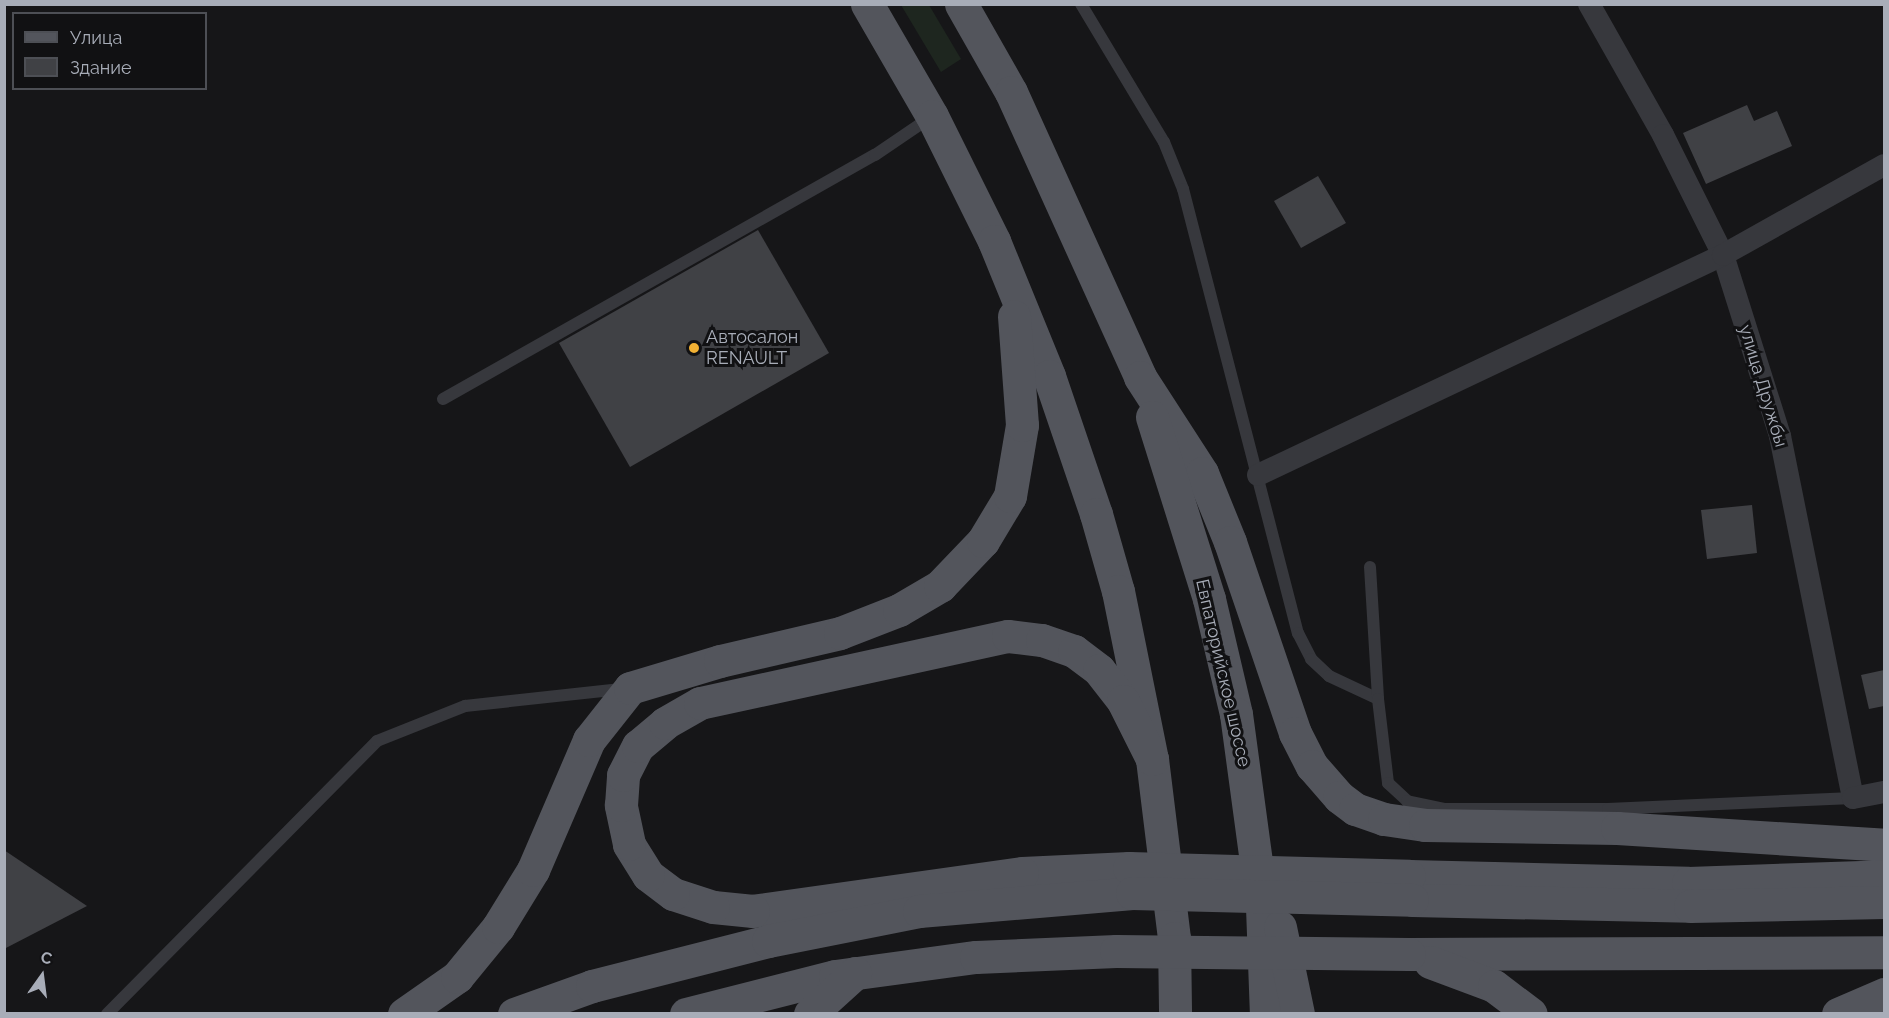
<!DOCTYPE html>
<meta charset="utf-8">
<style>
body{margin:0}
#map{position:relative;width:1889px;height:1018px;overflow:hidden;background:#161618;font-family:Raleway,sans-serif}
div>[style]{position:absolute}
.green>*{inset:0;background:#1e261f}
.building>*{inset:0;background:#404145}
.service>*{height:12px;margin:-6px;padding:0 6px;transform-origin:6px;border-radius:6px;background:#37383d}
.minor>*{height:22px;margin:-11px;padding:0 11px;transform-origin:11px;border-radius:11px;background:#37383d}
.primary>*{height:33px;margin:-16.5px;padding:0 16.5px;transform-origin:16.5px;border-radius:16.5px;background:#53555c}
.primary-bridge>*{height:33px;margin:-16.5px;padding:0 16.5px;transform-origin:16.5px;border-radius:16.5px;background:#53555c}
.dots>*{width:16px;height:16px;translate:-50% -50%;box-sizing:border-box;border:3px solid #111113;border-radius:50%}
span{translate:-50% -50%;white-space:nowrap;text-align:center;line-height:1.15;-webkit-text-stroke:6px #111113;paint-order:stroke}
.poi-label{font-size:18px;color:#a8adb8}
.left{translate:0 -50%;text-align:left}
.street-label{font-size:18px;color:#a8adb8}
.frame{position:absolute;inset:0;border:6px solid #a8adb8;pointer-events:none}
.legend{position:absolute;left:12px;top:12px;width:195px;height:78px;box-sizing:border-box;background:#111113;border:2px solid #4d4f55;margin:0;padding:8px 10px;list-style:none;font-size:18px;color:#a8adb8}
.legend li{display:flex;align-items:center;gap:12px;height:30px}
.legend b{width:30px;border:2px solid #4d4f55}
.north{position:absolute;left:12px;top:946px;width:60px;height:60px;-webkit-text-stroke:4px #111113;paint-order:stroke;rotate:14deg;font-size:16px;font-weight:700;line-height:24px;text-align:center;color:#a8adb8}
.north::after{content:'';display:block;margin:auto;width:21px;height:27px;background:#a8adb8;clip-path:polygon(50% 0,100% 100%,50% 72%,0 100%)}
</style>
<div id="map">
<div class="green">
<i style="clip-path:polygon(901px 5px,929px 5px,961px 59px,941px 72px)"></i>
</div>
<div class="building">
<i style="clip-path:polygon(1747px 105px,1754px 121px,1777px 111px,1792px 146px,1706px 184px,1683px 133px)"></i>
<i style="clip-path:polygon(1318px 176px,1346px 223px,1301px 248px,1274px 201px)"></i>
<i style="clip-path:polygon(758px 230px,829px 353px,630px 467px,559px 343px)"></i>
<i style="clip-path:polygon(1752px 505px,1757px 553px,1707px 559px,1701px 510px)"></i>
<i style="clip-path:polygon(1884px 670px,1884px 706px,1869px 709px,1861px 675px)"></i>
<i style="clip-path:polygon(4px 850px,87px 906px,4px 949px)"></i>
</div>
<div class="service">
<i style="left:1081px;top:4px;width:161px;rotate:59deg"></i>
<i style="left:1164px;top:142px;width:51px;rotate:68deg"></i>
<i style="left:1183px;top:189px;width:459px;rotate:75.5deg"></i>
<i style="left:1298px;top:633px;width:29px;rotate:63deg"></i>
<i style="left:1311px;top:659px;width:25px;rotate:43deg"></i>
<i style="left:1329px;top:676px;width:54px;rotate:25.1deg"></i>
<i style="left:443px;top:399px;width:496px;rotate:-29.5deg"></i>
<i style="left:875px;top:155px;width:68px;rotate:-34.2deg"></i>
<i style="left:1370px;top:567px;width:132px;rotate:86.5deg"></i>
<i style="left:1378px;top:699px;width:85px;rotate:83.2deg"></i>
<i style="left:1388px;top:783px;width:26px;rotate:43deg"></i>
<i style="left:1407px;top:801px;width:39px;rotate:12deg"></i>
<i style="left:1445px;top:809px;width:163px"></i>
<i style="left:1608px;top:809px;width:245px;rotate:-2.6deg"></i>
<i style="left:107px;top:1014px;width:384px;rotate:-45.3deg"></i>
<i style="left:377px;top:741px;width:95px;rotate:-21.7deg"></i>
<i style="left:465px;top:706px;width:157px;rotate:-6.2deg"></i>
</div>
<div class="minor">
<i style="left:1589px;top:4px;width:150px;rotate:60.5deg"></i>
<i style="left:1663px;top:135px;width:134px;rotate:63.4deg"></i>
<i style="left:1723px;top:255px;width:190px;rotate:72.5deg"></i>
<i style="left:1780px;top:436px;width:369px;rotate:78.6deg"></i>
<i style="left:1853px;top:798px;width:32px;rotate:-11deg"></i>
<i style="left:1258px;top:475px;width:514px;rotate:-25.32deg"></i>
<i style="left:1723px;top:255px;width:184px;rotate:-29.2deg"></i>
</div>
<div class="primary">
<i style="left:867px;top:4px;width:129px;rotate:59.9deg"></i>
<i style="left:932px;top:116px;width:140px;rotate:63.6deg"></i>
<i style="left:994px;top:241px;width:146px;rotate:67.8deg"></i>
<i style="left:1049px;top:376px;width:146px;rotate:71.2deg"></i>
<i style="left:1096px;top:514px;width:80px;rotate:74.1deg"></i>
<i style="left:1118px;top:591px;width:171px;rotate:78.6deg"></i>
<i style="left:1152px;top:759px;width:180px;rotate:83deg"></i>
<i style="left:1174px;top:938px;width:76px;rotate:89.2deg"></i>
<i style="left:961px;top:4px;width:101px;rotate:60.4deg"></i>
<i style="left:1011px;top:92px;width:313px;rotate:65.6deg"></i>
<i style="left:1140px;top:377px;width:114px;rotate:57.1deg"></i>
<i style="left:1202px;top:473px;width:74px;rotate:67.9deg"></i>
<i style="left:1230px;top:542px;width:202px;rotate:71.2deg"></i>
<i style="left:1295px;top:733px;width:37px;rotate:63deg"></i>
<i style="left:1312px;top:766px;width:41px;rotate:48.9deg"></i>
<i style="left:1339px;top:797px;width:20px;rotate:37deg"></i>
<i style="left:1355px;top:809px;width:31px;rotate:19deg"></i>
<i style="left:1384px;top:819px;width:41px;rotate:8.3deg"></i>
<i style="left:1425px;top:825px;width:192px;rotate:0.9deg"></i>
<i style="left:1617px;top:828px;width:268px;rotate:3.6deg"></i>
<i style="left:1152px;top:417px;width:191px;rotate:72.6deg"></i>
<i style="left:1209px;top:599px;width:118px;rotate:76.8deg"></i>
<i style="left:1236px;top:714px;width:195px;rotate:82.3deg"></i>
<i style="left:1262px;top:907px;width:107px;rotate:87.9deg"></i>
<i style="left:1129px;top:868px;width:107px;rotate:177.3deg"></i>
<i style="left:1022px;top:873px;width:272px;rotate:172deg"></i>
<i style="left:753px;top:911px;width:40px;rotate:-174.3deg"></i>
<i style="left:713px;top:907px;width:42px;rotate:-162deg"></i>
<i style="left:673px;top:894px;width:31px;rotate:-143deg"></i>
<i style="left:648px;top:875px;width:36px;rotate:-122deg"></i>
<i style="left:629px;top:844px;width:40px;rotate:-102deg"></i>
<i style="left:621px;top:805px;width:30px;rotate:-86deg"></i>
<i style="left:623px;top:775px;width:33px;rotate:-63deg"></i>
<i style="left:638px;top:746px;width:35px;rotate:-40deg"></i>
<i style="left:665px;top:723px;width:40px;rotate:-29.7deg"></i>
<i style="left:700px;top:703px;width:315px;rotate:-12.3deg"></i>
<i style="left:1008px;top:636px;width:34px;rotate:7deg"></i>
<i style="left:1042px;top:640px;width:34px;rotate:19deg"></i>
<i style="left:1074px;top:651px;width:31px;rotate:37deg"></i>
<i style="left:1099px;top:670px;width:39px;rotate:52deg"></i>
<i style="left:1123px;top:701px;width:65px;rotate:63.4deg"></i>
<i style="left:1409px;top:876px;width:279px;rotate:1.4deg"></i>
<i style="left:1688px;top:883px;width:196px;rotate:-2deg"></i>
<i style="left:1412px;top:900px;width:278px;rotate:1.2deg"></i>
<i style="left:1690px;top:906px;width:194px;rotate:-1.2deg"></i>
<i style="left:1280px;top:927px;width:89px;rotate:78.3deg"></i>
<i style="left:1409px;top:954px;width:475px;rotate:-0.2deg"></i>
<i style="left:1430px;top:962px;width:68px;rotate:20.6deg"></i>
<i style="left:1494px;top:986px;width:46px;rotate:37.1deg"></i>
<i style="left:404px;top:1014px;width:65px;rotate:-34.9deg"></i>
<i style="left:457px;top:977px;width:65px;rotate:-50.6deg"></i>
<i style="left:498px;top:927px;width:67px;rotate:-58.4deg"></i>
<i style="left:533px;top:870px;width:142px;rotate:-66.7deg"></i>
<i style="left:589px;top:740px;width:66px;rotate:-51.7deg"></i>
<i style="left:630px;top:688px;width:94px;rotate:-16.7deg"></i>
<i style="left:720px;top:661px;width:123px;rotate:-13.1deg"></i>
<i style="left:840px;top:633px;width:63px;rotate:-21.3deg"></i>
<i style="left:899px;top:610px;width:48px;rotate:-30.3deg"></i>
<i style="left:940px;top:586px;width:62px;rotate:-46.3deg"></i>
<i style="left:983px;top:541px;width:52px;rotate:-59deg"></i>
<i style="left:1010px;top:496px;width:72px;rotate:-80.4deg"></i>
<i style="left:1022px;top:425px;width:109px;rotate:-94.2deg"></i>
<i style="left:514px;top:1014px;width:83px;rotate:-19.7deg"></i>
<i style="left:592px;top:986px;width:182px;rotate:-14.3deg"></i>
<i style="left:768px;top:941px;width:154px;rotate:-11.2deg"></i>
<i style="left:919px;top:911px;width:214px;rotate:-4.8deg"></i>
<i style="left:686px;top:1014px;width:154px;rotate:-14.3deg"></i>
<i style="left:835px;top:976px;width:142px;rotate:-7.7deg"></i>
<i style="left:976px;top:957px;width:140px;rotate:-2.5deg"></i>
<i style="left:810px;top:1014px;width:61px;rotate:-42.3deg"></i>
<i style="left:1838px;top:1014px;width:50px;rotate:-23.5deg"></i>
</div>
<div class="primary-bridge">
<i style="left:1129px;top:868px;width:280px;rotate:1.6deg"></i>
<i style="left:1132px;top:893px;width:280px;rotate:1.4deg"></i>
<i style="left:1116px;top:951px;width:293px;rotate:0.6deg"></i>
</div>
<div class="dots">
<i style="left:694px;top:348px;background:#f2b134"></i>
</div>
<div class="poi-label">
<span class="left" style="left:706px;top:348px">Aвтосалон<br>RENAULT</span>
</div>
<div class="street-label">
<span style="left:1763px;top:386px;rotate:73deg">улица Дружбы</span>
<span style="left:1223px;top:673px;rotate:77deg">Евпаторийское шоссе</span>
</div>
<div class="frame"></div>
<ul class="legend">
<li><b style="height:8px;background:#53555c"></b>Улица</li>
<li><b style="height:16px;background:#404145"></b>Здание</li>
</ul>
<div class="north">С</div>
</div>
